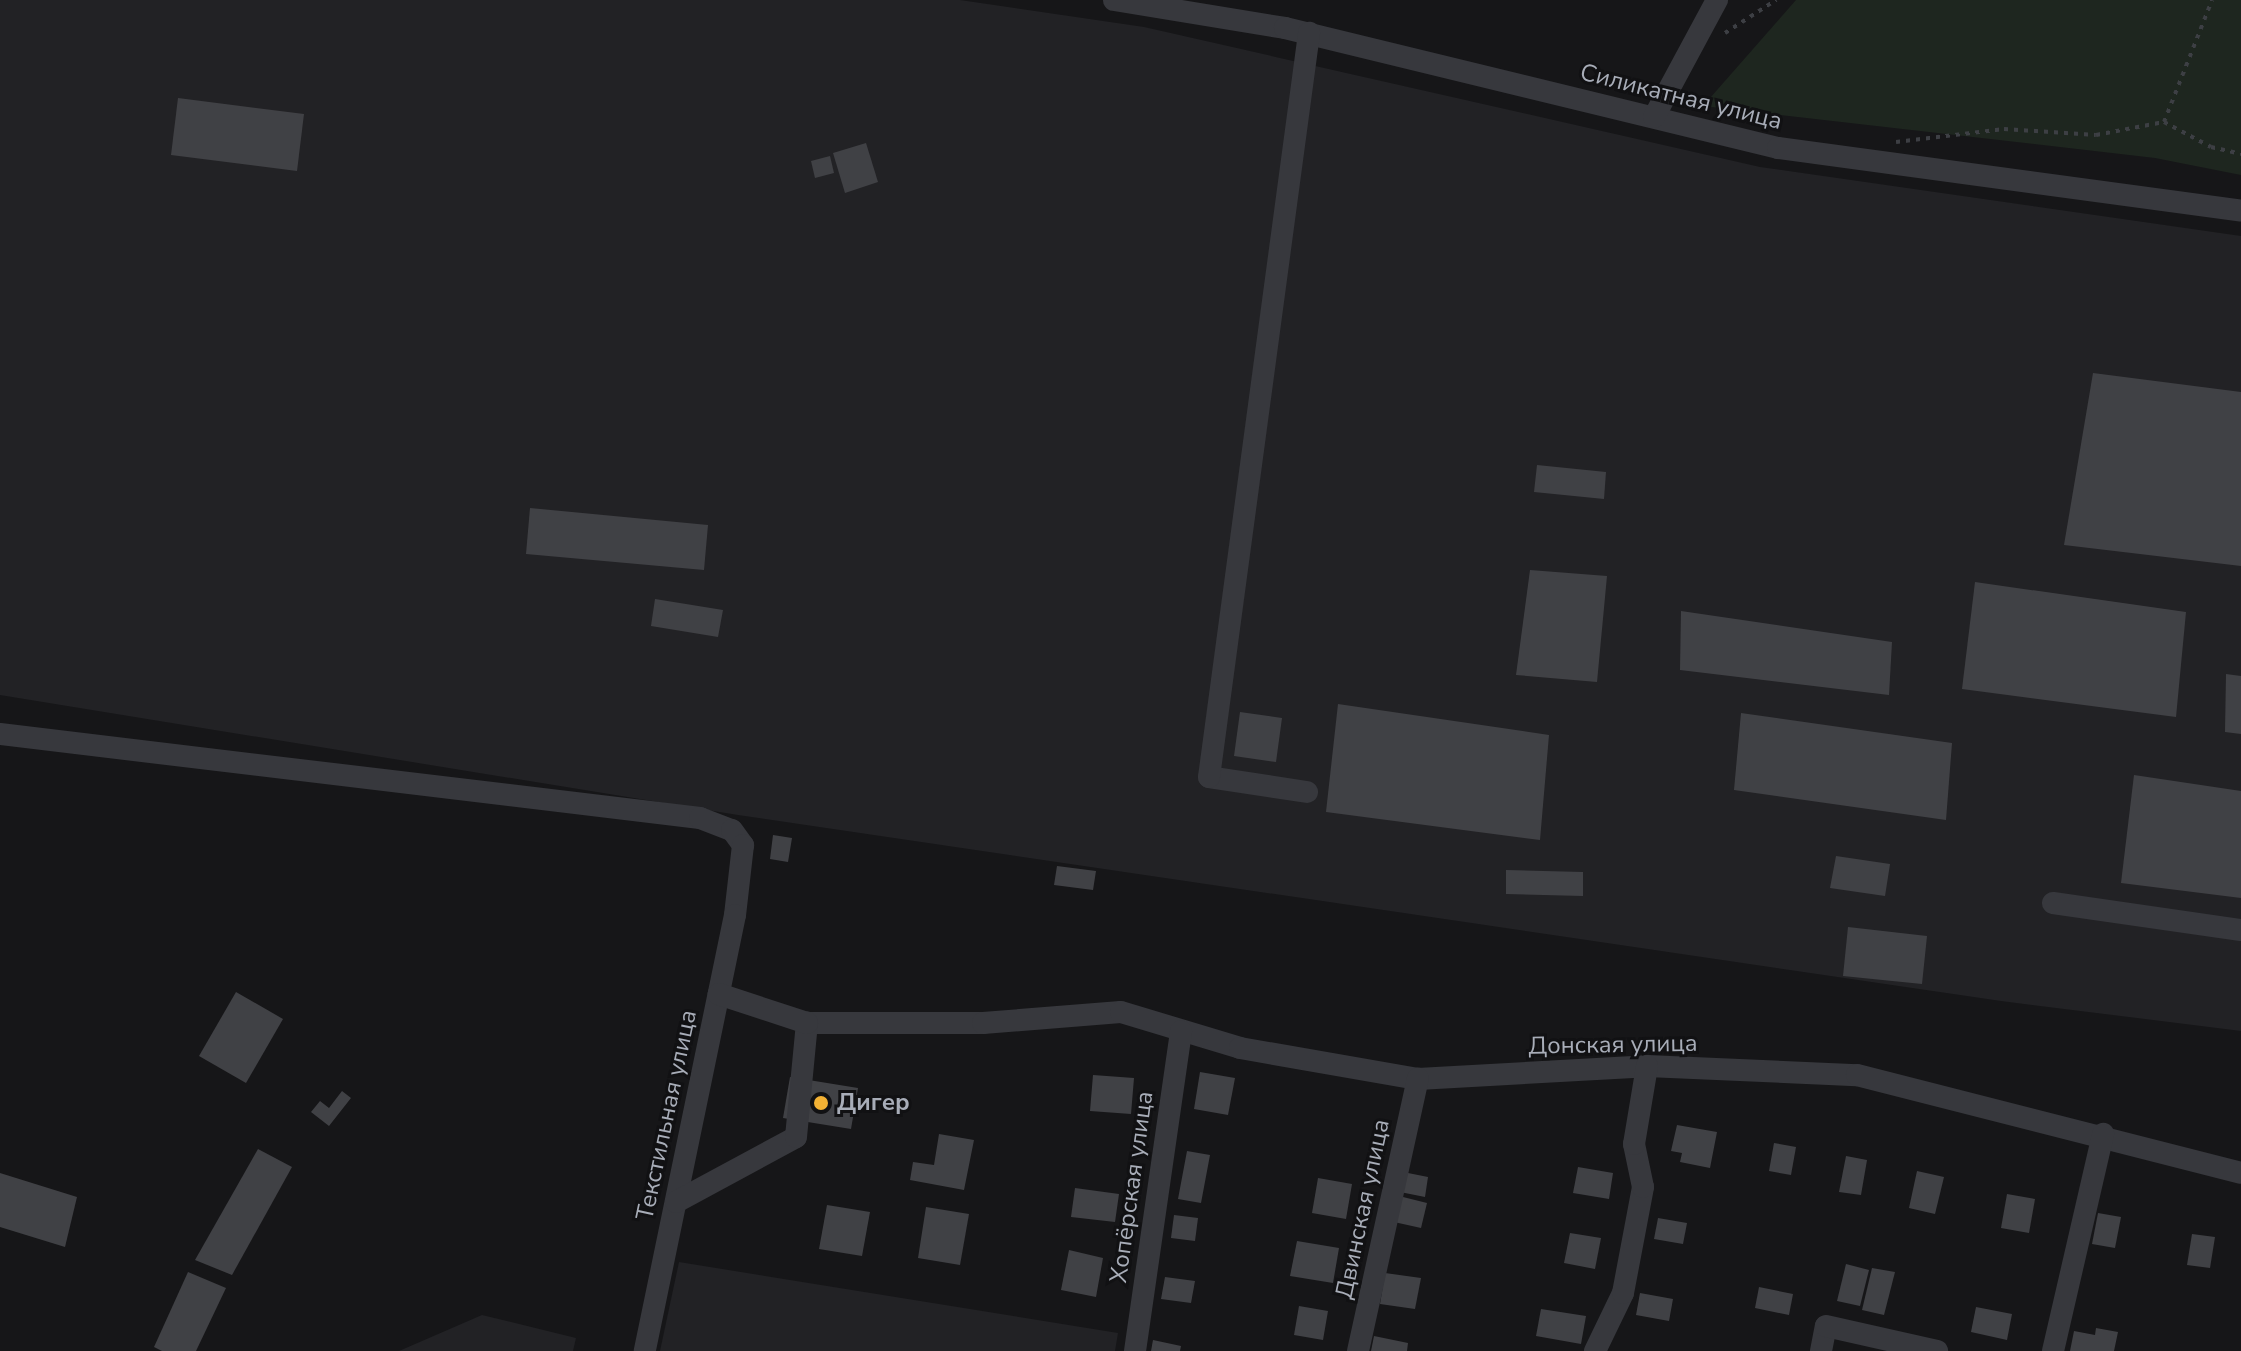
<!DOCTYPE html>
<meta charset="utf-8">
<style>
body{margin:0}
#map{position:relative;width:2241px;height:1351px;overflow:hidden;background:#161618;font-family:"Nunito Sans",sans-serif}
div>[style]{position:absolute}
.built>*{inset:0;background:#222225}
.green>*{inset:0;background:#1e261f}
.building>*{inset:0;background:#404145}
.path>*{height:4px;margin-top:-2px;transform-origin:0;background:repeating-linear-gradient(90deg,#3d3f44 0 4px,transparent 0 10px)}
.minor>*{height:22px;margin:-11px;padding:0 11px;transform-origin:11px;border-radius:11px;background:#37383d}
.dots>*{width:22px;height:22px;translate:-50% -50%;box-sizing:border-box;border:4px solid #111113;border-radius:50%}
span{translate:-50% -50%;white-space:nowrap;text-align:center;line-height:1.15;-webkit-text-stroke:6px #111113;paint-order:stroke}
.street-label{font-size:24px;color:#a8adb8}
.poi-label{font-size:24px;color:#a8adb8;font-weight:700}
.left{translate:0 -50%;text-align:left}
</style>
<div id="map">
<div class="built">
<i style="clip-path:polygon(0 0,960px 0,1144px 27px,1760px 167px,2241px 236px,2241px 1031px,2001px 1001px,738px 815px,0 695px)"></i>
<i style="clip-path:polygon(679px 1262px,1118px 1333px,1115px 1351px,660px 1351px)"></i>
<i style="clip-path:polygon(482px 1315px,576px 1338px,573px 1351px,399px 1351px)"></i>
</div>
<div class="green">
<i style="clip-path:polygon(1796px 0,2241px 0,2241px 175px,2155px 158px,1703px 106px)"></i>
</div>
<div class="building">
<i style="clip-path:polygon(178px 98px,304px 114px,297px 171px,171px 155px)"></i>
<i style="clip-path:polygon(866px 143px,878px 182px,845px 193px,833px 153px)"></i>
<i style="clip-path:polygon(830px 156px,834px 173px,815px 178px,811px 161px)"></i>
<i style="clip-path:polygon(2093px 373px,2241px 392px,2241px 566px,2064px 545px)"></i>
<i style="clip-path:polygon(1537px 465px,1606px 472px,1604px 499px,1534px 492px)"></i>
<i style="clip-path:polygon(530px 508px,708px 525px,704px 570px,526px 554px)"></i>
<i style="clip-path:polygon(1530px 570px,1607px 576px,1597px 682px,1516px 675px)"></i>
<i style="clip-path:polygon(1975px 582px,2186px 612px,2176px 717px,1962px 689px)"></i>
<i style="clip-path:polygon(655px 599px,723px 610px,718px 637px,651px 626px)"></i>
<i style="clip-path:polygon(1681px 611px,1892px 642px,1889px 695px,1680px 670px)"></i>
<i style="clip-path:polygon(2226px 674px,2241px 676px,2241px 734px,2225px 732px)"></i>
<i style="clip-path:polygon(1338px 704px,1549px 735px,1540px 840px,1326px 812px)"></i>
<i style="clip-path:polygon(1240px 712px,1282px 718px,1276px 762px,1234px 756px)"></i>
<i style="clip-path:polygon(1741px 713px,1952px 743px,1946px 820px,1734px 790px)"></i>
<i style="clip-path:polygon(2134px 775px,2241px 791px,2241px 898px,2121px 883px)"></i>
<i style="clip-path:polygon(773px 835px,792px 838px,788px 862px,770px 859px)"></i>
<i style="clip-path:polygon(1836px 856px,1890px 864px,1885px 896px,1830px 888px)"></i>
<i style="clip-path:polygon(1057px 866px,1096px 871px,1093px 890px,1054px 885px)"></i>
<i style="clip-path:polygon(1506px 870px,1583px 872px,1583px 896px,1506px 894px)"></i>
<i style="clip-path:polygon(1848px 927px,1927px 936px,1922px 984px,1843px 976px)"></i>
<i style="clip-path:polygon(236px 992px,283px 1019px,246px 1083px,199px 1056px)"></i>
<i style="clip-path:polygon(1200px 1072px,1235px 1078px,1228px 1115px,1194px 1109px)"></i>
<i style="clip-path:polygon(1093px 1075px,1134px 1078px,1131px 1114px,1090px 1111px)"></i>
<i style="clip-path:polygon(790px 1077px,858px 1088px,851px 1129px,783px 1118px)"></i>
<i style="clip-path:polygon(342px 1091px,351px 1098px,329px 1126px,311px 1112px,320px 1101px,329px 1108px)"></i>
<i style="clip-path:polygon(1677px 1125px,1717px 1132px,1710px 1168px,1680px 1162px,1682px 1153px,1671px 1151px)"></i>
<i style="clip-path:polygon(939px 1134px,974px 1140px,964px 1190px,910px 1180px,913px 1162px,934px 1165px)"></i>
<i style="clip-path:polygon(1774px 1143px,1796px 1147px,1791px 1175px,1769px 1171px)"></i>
<i style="clip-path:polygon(258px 1149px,292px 1167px,232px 1275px,195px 1260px)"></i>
<i style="clip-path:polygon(1187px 1151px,1210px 1155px,1201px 1203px,1178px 1199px)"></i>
<i style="clip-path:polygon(1846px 1156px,1867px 1160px,1861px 1195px,1839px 1192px)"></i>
<i style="clip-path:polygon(1578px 1167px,1613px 1173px,1609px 1199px,1573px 1193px)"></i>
<i style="clip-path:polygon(1917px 1171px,1944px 1177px,1935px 1214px,1909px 1208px)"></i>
<i style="clip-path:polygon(1403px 1172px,1428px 1177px,1425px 1197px,1400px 1192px)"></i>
<i style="clip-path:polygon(0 1173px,77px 1197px,65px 1247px,0 1227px)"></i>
<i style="clip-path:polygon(1318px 1178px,1352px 1184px,1346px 1219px,1312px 1213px)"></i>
<i style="clip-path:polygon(1075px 1188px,1119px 1194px,1115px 1222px,1071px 1217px)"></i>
<i style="clip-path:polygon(2007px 1194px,2035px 1199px,2029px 1233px,2001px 1228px)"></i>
<i style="clip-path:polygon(1399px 1196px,1427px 1203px,1421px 1228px,1394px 1222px)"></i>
<i style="clip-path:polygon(827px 1205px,870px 1212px,862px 1256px,819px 1249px)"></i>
<i style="clip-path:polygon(926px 1207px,969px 1214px,960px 1265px,918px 1258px)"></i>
<i style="clip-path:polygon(2098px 1213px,2121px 1217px,2115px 1248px,2092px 1244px)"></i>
<i style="clip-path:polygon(1174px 1215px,1198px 1218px,1195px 1241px,1171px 1238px)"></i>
<i style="clip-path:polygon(1658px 1218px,1687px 1223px,1683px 1244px,1654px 1239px)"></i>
<i style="clip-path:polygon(1570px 1233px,1601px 1238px,1595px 1269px,1564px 1263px)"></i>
<i style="clip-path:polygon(2192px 1234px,2215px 1237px,2210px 1268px,2187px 1265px)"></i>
<i style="clip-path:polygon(1297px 1241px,1339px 1248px,1333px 1283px,1290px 1276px)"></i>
<i style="clip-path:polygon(1069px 1250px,1103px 1258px,1096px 1297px,1061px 1290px)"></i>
<i style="clip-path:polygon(1846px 1264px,1869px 1270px,1860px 1306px,1837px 1301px)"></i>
<i style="clip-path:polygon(1872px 1268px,1895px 1272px,1884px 1315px,1862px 1310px)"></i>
<i style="clip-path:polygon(188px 1272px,226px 1288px,196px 1351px,162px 1351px,154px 1347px)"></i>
<i style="clip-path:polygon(1385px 1273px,1421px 1278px,1415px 1309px,1380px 1304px)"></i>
<i style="clip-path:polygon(1165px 1277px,1195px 1281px,1191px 1303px,1161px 1299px)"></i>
<i style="clip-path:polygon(1759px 1287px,1793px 1294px,1789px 1315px,1755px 1308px)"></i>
<i style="clip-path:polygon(1640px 1293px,1673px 1299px,1669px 1321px,1636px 1315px)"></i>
<i style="clip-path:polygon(1299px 1306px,1328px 1311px,1323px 1340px,1294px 1335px)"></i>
<i style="clip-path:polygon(1976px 1307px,2012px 1314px,2007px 1340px,1971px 1332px)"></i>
<i style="clip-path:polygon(1541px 1309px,1586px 1316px,1581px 1344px,1536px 1336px)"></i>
<i style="clip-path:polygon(2096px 1328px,2118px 1332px,2114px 1351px,2070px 1351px,2074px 1331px,2095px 1335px)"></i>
<i style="clip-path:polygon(1374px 1336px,1408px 1343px,1407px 1351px,1371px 1351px)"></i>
<i style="clip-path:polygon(1153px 1340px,1181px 1346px,1180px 1351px,1151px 1351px)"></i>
</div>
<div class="path">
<i style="left:1725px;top:33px;width:61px;rotate:-32.9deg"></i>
<i style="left:2164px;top:122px;width:53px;rotate:28deg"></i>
<i style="left:2211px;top:147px;width:31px;rotate:13deg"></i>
<i style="left:1896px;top:142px;width:109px;rotate:-6.9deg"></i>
<i style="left:2004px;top:129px;width:92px;rotate:3.7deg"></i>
<i style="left:2096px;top:135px;width:69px;rotate:-10.8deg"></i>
<i style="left:2164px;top:122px;width:131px;rotate:-68.5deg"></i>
</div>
<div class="minor">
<i style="left:1114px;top:0;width:173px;rotate:9.3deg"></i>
<i style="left:1285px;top:28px;width:507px;rotate:13.68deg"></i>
<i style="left:1778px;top:148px;width:467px;rotate:7.7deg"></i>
<i style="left:1654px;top:117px;width:133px;rotate:-61.7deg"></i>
<i style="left:0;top:734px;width:705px;rotate:6.84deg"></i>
<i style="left:700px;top:818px;width:34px;rotate:21deg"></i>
<i style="left:732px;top:830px;width:19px;rotate:54deg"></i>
<i style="left:743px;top:845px;width:70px;rotate:96.5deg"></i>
<i style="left:735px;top:915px;width:445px;rotate:101.7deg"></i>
<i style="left:1307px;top:792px;width:99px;rotate:-171.3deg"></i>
<i style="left:1209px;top:777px;width:751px;rotate:-82.34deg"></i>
<i style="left:2053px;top:903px;width:190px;rotate:8.2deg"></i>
<i style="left:807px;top:1023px;width:176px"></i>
<i style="left:983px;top:1023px;width:138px;rotate:-4.6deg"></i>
<i style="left:1121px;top:1012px;width:124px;rotate:16.8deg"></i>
<i style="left:1240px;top:1048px;width:181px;rotate:9.9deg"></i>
<i style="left:1418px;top:1079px;width:229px;rotate:-3.2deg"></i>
<i style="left:1647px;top:1066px;width:210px;rotate:2.5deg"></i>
<i style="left:1857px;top:1075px;width:396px;rotate:14.3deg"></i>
<i style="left:676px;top:1202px;width:136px;rotate:-28.4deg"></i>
<i style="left:796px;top:1137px;width:115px;rotate:-84.5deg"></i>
<i style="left:807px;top:1023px;width:93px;rotate:-161.8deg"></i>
<i style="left:1135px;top:1351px;width:323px;rotate:-81.8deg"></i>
<i style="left:1358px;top:1351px;width:279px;rotate:-77.6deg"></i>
<i style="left:1595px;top:1351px;width:64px;rotate:-64.2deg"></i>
<i style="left:1623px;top:1293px;width:108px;rotate:-79.3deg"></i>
<i style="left:1643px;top:1187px;width:44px;rotate:-101.8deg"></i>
<i style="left:1634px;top:1144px;width:79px;rotate:-80.5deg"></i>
<i style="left:1821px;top:1351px;width:25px;rotate:-79deg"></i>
<i style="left:1826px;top:1326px;width:114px;rotate:12.7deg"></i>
<i style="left:2053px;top:1351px;width:223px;rotate:-77deg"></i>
</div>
<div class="dots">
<i style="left:821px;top:1103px;background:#f2b134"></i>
</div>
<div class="street-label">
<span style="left:1681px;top:97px;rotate:14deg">Силикатная улица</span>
<span style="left:1613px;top:1045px;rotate:-1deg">Донская улица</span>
<span style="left:667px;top:1115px;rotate:-78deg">Текстильная улица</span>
<span style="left:1132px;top:1187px;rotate:-82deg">Хопёрская улица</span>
<span style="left:1363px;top:1209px;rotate:-78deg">Двинская улица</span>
</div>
<div class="poi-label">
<span class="left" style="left:837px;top:1103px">Дигер</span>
</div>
</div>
